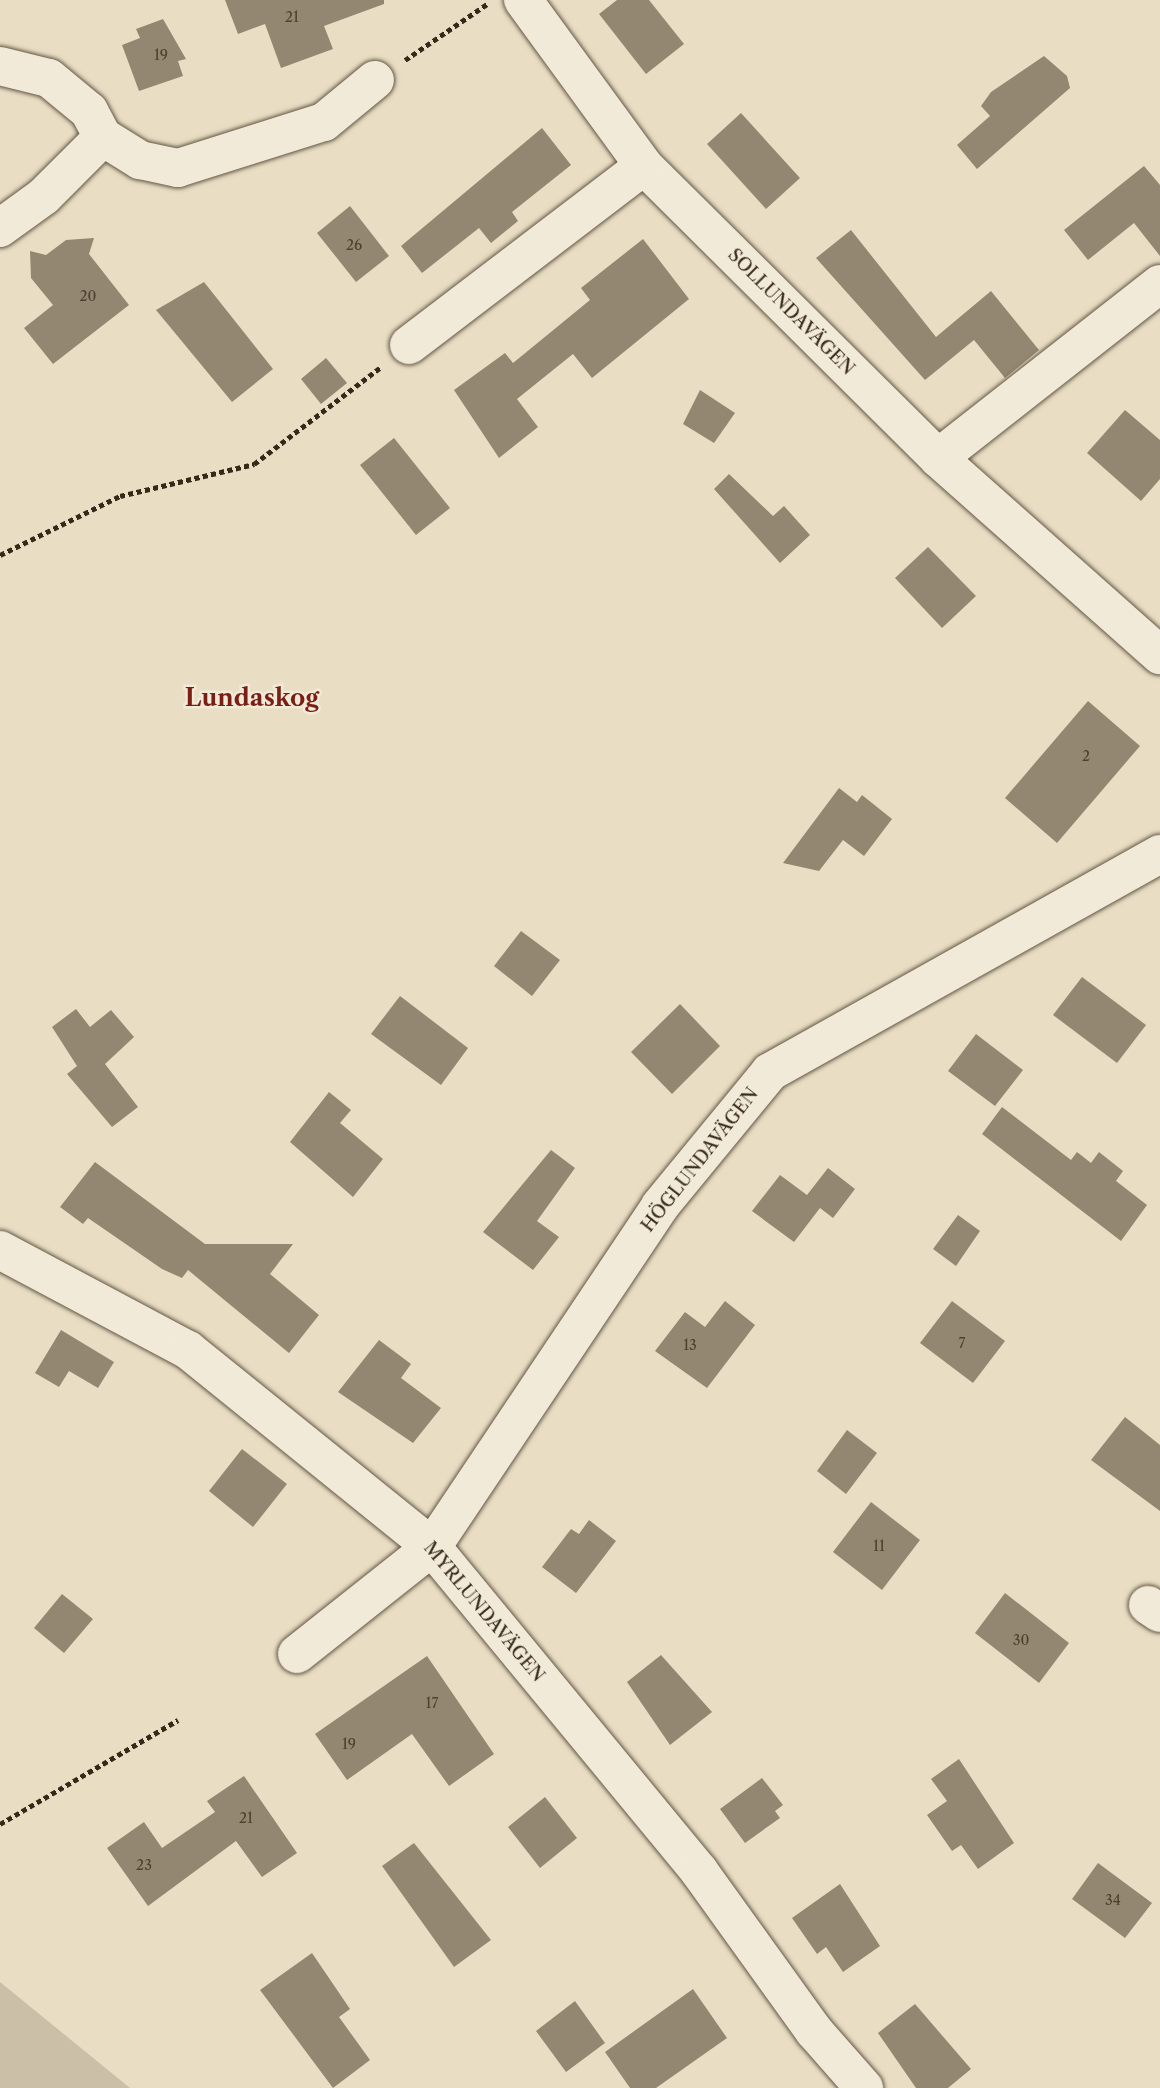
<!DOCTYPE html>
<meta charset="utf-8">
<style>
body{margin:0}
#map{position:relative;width:1160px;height:2088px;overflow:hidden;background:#e9dec4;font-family:"Libre Caslon Text",serif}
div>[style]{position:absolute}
.green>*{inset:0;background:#cbbfa7}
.building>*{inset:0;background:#948772}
.path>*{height:4.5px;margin-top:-2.25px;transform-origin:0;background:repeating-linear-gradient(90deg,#37281a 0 5px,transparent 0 8.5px)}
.roads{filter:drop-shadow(0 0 2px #645644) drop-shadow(0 0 2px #645644)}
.minor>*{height:38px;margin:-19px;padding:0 19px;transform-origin:19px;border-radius:19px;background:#f1ead9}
span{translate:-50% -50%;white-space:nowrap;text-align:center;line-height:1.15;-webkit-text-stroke:5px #f1ead9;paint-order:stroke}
.number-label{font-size:14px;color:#4e4030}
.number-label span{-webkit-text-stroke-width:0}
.street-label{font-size:18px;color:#37281a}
.district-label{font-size:24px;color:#7a1f14;font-weight:700}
</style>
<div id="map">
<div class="green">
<i style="clip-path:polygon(0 1982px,130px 2088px,0 2088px)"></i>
</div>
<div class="building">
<i style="clip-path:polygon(225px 0,384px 0,384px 4px,324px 26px,333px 49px,281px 68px,265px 24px,238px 34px)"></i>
<i style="clip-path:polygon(617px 0,649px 0,684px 44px,646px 74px,599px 14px)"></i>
<i style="clip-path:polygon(163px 19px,186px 59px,178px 61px,183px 76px,139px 91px,122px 45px,140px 38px,136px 29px)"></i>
<i style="clip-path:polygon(1044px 56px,1067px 76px,1070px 88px,977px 169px,957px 145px,990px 116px,981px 106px,991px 92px)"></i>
<i style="clip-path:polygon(741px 113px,800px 178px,766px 209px,707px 144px)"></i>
<i style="clip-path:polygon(542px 128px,571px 165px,512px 212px,518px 221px,491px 243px,479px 228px,422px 273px,401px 246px)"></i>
<i style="clip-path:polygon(1144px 166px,1160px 185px,1160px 256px,1134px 223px,1088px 260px,1064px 230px)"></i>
<i style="clip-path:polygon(350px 206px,389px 256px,356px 282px,317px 233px)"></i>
<i style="clip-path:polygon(851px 230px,936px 337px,991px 291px,1039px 350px,1005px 378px,974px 340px,925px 380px,816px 258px)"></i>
<i style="clip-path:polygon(94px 238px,89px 254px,129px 305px,53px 364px,24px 328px,53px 305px,31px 278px,30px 251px,46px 255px,66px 240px)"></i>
<i style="clip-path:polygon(643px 239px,689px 299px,592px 378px,573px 354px,517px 399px,538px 427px,499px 458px,454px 390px,505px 353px,513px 363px,590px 300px,581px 288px)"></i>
<i style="clip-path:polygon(204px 282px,273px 369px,232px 402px,156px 310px)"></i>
<i style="clip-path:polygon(326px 358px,347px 383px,321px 404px,301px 379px)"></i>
<i style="clip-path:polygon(700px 390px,735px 413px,714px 443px,683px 424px)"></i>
<i style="clip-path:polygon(1125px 410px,1160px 440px,1160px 479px,1141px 501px,1087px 453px)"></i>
<i style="clip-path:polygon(394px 438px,450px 508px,416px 535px,360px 465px)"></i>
<i style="clip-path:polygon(729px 474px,773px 516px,784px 506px,810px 535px,780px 563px,714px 489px)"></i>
<i style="clip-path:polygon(928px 547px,976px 596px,942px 628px,895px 578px)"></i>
<i style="clip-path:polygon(1088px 701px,1140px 746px,1057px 843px,1005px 798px)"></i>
<i style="clip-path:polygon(839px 788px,857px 802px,862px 795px,892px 819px,864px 856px,843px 840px,819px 871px,783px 863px)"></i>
<i style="clip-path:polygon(521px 931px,560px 960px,532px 996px,494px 966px)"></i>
<i style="clip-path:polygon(1082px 977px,1146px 1025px,1117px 1063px,1053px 1015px)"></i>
<i style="clip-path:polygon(400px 996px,468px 1048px,441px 1085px,371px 1034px)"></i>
<i style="clip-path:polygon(680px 1004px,720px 1046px,672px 1094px,631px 1052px)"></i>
<i style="clip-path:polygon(76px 1009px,90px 1027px,111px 1010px,134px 1037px,105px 1064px,138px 1107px,112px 1127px,67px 1074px,77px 1066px,52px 1027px)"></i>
<i style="clip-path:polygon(976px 1034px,1023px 1070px,995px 1106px,948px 1071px)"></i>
<i style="clip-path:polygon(329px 1092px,351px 1110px,340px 1123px,383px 1159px,353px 1197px,290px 1142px)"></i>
<i style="clip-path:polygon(1002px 1107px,1071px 1160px,1077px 1152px,1091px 1163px,1099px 1152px,1123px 1171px,1116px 1181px,1147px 1205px,1121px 1241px,982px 1134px)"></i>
<i style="clip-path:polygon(551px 1150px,575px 1168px,537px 1221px,559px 1237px,533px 1270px,483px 1232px)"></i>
<i style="clip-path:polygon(95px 1162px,205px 1244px,293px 1244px,270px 1274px,319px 1315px,289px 1353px,188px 1270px,182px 1278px,162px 1269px,88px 1218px,83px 1224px,60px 1207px)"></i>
<i style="clip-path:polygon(828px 1168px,855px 1189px,833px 1218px,820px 1208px,794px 1242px,752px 1211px,780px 1175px,807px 1195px)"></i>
<i style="clip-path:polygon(958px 1215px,980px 1231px,956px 1266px,933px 1249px)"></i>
<i style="clip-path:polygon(725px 1301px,755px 1325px,707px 1388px,655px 1351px,685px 1312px,705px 1327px)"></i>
<i style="clip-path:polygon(952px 1301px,1005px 1341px,973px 1383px,920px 1343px)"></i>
<i style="clip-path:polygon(61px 1330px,114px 1362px,98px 1388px,69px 1371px,59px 1387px,35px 1373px)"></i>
<i style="clip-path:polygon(379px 1340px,411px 1364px,401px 1378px,441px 1408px,413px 1443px,338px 1392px)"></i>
<i style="clip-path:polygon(1125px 1417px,1160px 1445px,1160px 1511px,1091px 1460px)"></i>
<i style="clip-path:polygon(847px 1430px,877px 1453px,846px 1494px,817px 1471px)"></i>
<i style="clip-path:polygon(242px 1449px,287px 1484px,253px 1527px,209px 1491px)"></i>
<i style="clip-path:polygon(871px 1502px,920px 1540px,882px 1590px,833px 1552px)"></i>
<i style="clip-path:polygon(589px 1520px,616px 1541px,576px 1593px,542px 1567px,571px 1529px,579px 1534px)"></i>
<i style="clip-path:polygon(1005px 1593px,1069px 1643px,1039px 1683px,975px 1633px)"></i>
<i style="clip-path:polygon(62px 1594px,93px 1619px,64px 1653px,34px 1628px)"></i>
<i style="clip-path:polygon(661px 1655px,712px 1712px,670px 1745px,627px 1682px)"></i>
<i style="clip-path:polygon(427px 1656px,494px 1754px,449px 1786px,412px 1734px,347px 1780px,315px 1734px)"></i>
<i style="clip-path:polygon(959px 1759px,1014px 1843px,978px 1869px,961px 1845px,952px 1851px,927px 1815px,947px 1801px,931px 1779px)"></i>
<i style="clip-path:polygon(244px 1776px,297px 1853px,262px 1877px,236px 1841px,148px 1906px,107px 1848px,144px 1822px,162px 1848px,215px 1812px,207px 1801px)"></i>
<i style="clip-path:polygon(762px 1778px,783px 1805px,775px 1811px,780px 1818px,745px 1843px,720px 1809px)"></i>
<i style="clip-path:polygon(545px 1797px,577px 1838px,540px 1868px,508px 1827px)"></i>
<i style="clip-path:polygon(414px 1843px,491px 1940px,454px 1967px,382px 1866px)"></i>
<i style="clip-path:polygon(1098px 1863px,1152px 1903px,1125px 1938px,1072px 1899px)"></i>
<i style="clip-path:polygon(840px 1884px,880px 1946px,843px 1972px,826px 1947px,817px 1954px,792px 1918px)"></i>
<i style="clip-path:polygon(312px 1953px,350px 2009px,339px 2017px,370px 2060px,333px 2088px,260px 1990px)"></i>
<i style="clip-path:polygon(693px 1989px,727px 2038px,656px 2088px,630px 2088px,605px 2052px)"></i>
<i style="clip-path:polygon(575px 2001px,605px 2043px,566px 2072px,536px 2031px)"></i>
<i style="clip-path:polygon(915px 2004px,971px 2069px,948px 2088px,916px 2088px,878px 2033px)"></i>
</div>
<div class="path">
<i style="left:405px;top:60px;width:99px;rotate:-34.3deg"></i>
<i style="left:0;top:555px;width:134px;rotate:-26.2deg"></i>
<i style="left:120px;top:496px;width:138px;rotate:-13.4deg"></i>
<i style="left:254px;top:464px;width:160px;rotate:-37.4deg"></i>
<i style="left:0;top:1824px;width:206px;rotate:-30.3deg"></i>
</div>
<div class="roads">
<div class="minor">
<i style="left:523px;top:0;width:205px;rotate:53.9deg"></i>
<i style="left:644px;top:166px;width:414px;rotate:44.8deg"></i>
<i style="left:938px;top:458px;width:297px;rotate:41.6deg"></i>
<i style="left:0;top:66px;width:50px;rotate:13.8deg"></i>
<i style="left:49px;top:78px;width:52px;rotate:39.5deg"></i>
<i style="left:89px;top:111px;width:30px;rotate:62deg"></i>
<i style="left:103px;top:137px;width:44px;rotate:31.9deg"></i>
<i style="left:140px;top:160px;width:39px;rotate:12deg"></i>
<i style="left:178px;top:168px;width:153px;rotate:-17.5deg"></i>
<i style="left:324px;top:122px;width:66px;rotate:-39.5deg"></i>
<i style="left:0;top:228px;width:54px;rotate:-36deg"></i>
<i style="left:44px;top:196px;width:83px;rotate:-45deg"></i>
<i style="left:409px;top:345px;width:295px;rotate:-37.3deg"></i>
<i style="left:938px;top:458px;width:282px;rotate:-38.1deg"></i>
<i style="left:0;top:1250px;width:213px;rotate:28deg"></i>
<i style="left:188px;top:1350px;width:314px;rotate:38.9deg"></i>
<i style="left:432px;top:1547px;width:420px;rotate:50.5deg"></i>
<i style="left:699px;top:1871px;width:197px;rotate:54.3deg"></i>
<i style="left:814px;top:2031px;width:76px;rotate:48.7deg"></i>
<i style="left:1148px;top:1605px;width:14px;rotate:34deg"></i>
<i style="left:297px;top:1654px;width:172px;rotate:-38.4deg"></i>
<i style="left:432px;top:1547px;width:410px;rotate:-56.2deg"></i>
<i style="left:660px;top:1206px;width:173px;rotate:-50.6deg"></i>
<i style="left:770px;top:1072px;width:447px;rotate:-29.2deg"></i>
</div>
</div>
<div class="number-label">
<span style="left:292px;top:17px">21</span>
<span style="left:161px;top:55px">19</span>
<span style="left:354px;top:245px">26</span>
<span style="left:88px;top:296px">20</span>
<span style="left:1086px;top:756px">2</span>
<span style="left:962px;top:1343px">7</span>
<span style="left:690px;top:1345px">13</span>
<span style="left:879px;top:1546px">11</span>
<span style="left:1021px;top:1640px">30</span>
<span style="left:432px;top:1703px">17</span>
<span style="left:349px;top:1744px">19</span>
<span style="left:246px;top:1818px">21</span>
<span style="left:144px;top:1865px">23</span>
<span style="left:1113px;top:1900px">34</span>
</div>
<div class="street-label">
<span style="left:791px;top:312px;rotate:45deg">SOLLUNDAVÄGEN</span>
<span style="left:700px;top:1160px;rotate:-52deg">HÖGLUNDAVÄGEN</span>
<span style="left:484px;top:1612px;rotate:50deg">MYRLUNDAVÄGEN</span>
</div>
<div class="district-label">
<span style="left:252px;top:698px">Lundaskog</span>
</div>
</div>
